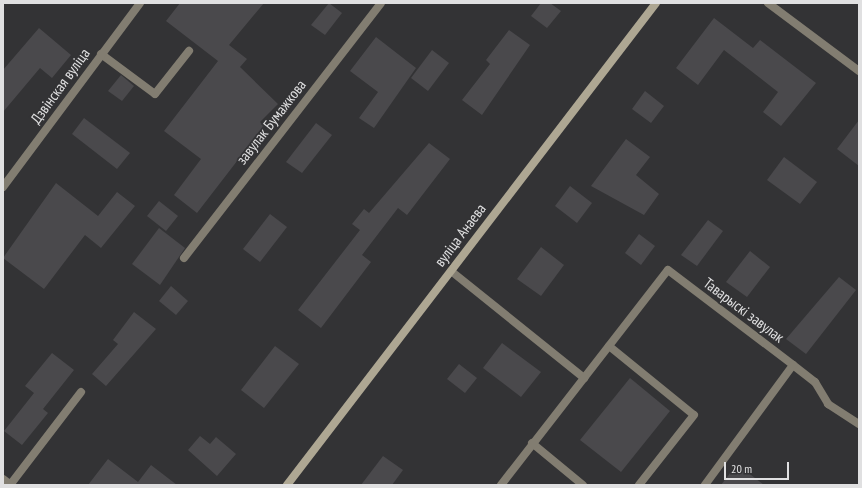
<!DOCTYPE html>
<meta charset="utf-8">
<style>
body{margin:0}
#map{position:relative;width:862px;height:488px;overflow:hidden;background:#333335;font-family:"PT Sans Narrow",sans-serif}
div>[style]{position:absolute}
.building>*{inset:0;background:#4a494c}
.lane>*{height:8px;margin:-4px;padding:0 4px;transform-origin:4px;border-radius:4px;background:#827d71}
.street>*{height:8px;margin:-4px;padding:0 4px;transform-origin:4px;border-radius:4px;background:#827d71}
.secondary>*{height:8px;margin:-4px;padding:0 4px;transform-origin:4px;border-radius:4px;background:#aea793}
span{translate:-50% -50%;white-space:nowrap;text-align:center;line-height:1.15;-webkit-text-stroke:3.5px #333335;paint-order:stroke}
.street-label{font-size:15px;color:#e0e0e1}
.frame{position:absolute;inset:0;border:4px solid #e0e0e1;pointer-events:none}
.scale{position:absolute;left:724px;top:462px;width:65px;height:18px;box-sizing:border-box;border:2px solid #e0e0e1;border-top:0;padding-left:5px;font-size:12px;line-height:14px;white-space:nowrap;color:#e0e0e1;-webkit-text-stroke:3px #333335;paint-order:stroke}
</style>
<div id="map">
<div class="building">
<i style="clip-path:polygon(180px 3px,264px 3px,229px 45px,247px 59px,240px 67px,278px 104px,260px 122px,264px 126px,197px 213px,174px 195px,201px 159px,164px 131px,218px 61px,166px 21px)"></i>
<i style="clip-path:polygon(329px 3px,342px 13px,325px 35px,311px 25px)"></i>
<i style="clip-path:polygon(541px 3px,550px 3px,561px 11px,547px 28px,531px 16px)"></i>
<i style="clip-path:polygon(714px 18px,753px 48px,760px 40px,816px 83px,781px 126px,763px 112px,778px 92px,724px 50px,698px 85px,676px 68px)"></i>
<i style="clip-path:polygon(39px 28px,71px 55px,52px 78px,40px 68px,3px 112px,3px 70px)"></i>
<i style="clip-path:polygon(509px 30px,530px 45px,482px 115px,462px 100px,490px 64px,486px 60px)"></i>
<i style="clip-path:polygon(376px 37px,416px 68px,374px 128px,359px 118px,378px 92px,350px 71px)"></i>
<i style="clip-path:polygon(432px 50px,449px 63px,428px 91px,411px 78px)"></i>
<i style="clip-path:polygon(121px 75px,134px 86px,122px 101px,108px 91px)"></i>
<i style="clip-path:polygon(645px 91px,664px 106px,651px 123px,632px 109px)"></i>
<i style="clip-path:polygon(84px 118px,130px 153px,117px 169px,72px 134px)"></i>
<i style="clip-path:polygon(859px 120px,859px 166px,837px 149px)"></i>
<i style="clip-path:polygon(316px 123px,332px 135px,302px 173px,286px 162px)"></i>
<i style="clip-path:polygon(626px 139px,650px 157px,636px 175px,659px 194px,644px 215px,591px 186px)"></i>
<i style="clip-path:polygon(429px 143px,450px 159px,407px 215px,398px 208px,362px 255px,371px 262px,321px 328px,298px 310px,360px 230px,352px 224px,364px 209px,369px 213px)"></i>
<i style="clip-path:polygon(784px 157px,817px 182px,800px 204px,767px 180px)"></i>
<i style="clip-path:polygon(56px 183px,98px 216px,117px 192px,135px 206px,101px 248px,85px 235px,44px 289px,3px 258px)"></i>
<i style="clip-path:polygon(570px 186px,592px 203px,577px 223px,555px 206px)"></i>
<i style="clip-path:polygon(159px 201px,178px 216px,166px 231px,147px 216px)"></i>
<i style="clip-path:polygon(270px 214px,287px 227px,260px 262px,243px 249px)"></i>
<i style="clip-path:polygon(708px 220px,723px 231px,697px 266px,681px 255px)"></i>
<i style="clip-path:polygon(159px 228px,185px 248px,160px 285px,132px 264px)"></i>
<i style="clip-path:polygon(639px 234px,655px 246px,641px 265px,625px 253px)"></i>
<i style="clip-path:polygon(541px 247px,564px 265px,541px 296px,517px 279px)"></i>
<i style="clip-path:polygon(750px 251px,770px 267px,747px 297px,726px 282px)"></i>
<i style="clip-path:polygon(839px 277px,856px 290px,806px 354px,786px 339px)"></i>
<i style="clip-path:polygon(171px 286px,188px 301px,176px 315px,159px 301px)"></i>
<i style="clip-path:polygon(134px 312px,156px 329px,106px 386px,92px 374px,118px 344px,113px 340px)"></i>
<i style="clip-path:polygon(502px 343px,541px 372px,521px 397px,483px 368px)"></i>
<i style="clip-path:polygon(275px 346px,299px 364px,264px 408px,241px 390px)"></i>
<i style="clip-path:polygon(52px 353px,74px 370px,43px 409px,48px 413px,22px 445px,4px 431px,34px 393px,25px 386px)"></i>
<i style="clip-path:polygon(459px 364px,477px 378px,465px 393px,447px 379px)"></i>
<i style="clip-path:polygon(630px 378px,670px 411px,621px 472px,580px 440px)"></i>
<i style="clip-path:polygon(200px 436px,210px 444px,216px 437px,236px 454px,217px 476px,188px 450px)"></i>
<i style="clip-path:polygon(383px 456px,403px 470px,392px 485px,361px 485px)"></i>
<i style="clip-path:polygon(108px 459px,138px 482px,151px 465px,177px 485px,88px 485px)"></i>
<i style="clip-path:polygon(737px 464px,764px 485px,721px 485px)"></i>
</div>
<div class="lane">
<i style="left:101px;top:54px;width:67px;rotate:36.5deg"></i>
<i style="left:155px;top:94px;width:55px;rotate:-51.7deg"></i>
<i style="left:609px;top:346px;width:109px;rotate:39.1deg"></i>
<i style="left:694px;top:415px;width:89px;rotate:128.2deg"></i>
<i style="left:793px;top:365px;width:28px;rotate:38deg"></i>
<i style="left:815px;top:382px;width:26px;rotate:59deg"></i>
<i style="left:828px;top:404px;width:37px;rotate:33deg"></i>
<i style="left:532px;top:443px;width:66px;rotate:39.5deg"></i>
<i style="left:10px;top:485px;width:117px;rotate:-52.6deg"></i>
</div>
<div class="street">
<i style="left:768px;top:3px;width:114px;rotate:36.8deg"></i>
<i style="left:3px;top:187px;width:229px;rotate:-53.3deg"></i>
<i style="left:184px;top:258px;width:322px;rotate:-52.3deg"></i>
<i style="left:451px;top:271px;width:171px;rotate:38.8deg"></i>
<i style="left:3px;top:479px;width:10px;rotate:37deg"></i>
<i style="left:501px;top:485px;width:272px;rotate:-52.2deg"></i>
<i style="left:668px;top:270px;width:157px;rotate:37.2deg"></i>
<i style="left:793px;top:365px;width:149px;rotate:126.3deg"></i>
</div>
<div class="secondary">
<i style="left:287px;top:485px;width:607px;rotate:-52.56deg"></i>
</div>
<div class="street-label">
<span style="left:60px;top:86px;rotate:-54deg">Дзвінская вуліца</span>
<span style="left:271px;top:122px;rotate:-52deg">завулак Бумажкова</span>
<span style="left:460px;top:235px;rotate:-53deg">вуліца Анаева</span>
<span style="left:744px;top:310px;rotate:37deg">Таварыскі завулак</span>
</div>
<div class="frame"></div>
<div class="scale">20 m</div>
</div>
